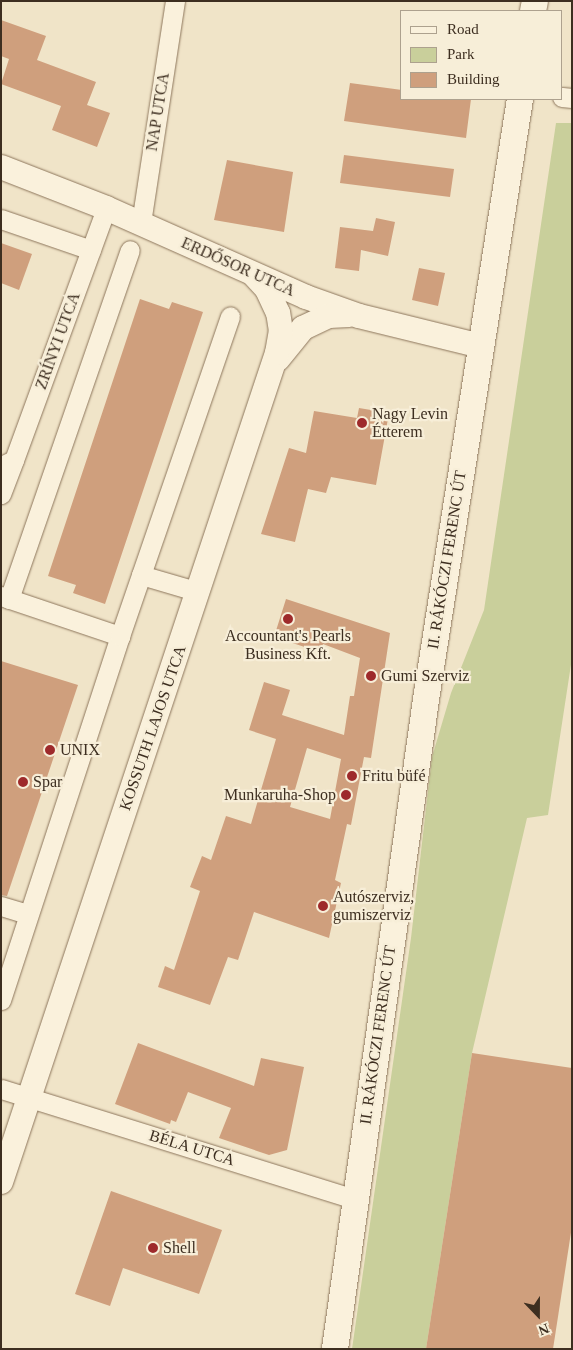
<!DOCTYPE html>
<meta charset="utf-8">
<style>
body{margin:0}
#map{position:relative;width:573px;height:1350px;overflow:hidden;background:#f0e4c8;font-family:"Times New Roman",serif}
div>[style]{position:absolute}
.green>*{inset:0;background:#c9cf9b}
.building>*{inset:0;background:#cf9f7d}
.roads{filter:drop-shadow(0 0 1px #8d765c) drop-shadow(0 0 1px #8d765c)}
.minor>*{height:19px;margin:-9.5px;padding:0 9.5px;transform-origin:9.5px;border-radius:9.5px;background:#faf1dc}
.tertiary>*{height:24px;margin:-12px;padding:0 12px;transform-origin:12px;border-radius:12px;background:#faf1dc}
.secondary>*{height:26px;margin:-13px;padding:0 13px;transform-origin:13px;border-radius:13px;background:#faf1dc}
.dots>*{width:14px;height:14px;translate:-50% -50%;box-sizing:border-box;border:2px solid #f7eed8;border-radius:50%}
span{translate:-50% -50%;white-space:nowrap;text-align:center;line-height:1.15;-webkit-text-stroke:4.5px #f7eed8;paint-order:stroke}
.street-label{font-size:16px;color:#3d2e20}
.poi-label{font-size:16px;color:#3d2e20}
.left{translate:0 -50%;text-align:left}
.right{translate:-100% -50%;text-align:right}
.frame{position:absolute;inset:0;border:2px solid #3d2e20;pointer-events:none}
.legend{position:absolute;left:400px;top:10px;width:162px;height:90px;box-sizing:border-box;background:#f7eed8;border:1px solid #ada18e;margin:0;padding:6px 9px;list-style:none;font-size:15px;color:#3d2e20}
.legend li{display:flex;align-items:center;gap:10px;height:25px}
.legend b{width:25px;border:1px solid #ada18e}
.north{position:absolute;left:513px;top:1290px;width:50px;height:50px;-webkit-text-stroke:4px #f7eed8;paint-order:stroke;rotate:158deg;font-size:14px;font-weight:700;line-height:20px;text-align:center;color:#3d2e20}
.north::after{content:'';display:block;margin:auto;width:18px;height:22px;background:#3d2e20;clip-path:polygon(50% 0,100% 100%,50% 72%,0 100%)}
</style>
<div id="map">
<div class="green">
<i style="clip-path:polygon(556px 123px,572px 123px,572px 658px,548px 815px,527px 818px,472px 1053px,426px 1349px,352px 1349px,411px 938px,432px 757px,451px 693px,484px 610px)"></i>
</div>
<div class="building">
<i style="clip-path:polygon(1px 20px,46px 36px,37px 60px,96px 82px,87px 105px,110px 113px,97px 147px,52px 130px,61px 106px,1px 84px,9px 59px,1px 56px)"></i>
<i style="clip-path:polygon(350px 83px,402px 90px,402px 99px,471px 99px,466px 138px,344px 121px)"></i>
<i style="clip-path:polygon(344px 155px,454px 169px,450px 197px,340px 183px)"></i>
<i style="clip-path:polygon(227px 160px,293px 172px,284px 232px,214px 220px)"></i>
<i style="clip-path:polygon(376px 218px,395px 222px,388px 256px,361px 250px,359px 271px,335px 268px,340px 227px,373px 231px)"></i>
<i style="clip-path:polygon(1px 243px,32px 254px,19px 290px,1px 283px)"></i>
<i style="clip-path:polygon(419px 268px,445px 273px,438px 306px,412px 300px)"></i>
<i style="clip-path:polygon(140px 299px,169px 309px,172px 302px,203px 312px,105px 604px,73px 593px,76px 585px,48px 576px)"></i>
<i style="clip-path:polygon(359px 408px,389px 413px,376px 485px,331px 477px,326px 493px,308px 489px,295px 542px,261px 534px,289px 448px,306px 453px,314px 411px,357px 418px)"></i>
<i style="clip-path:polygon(evenodd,286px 599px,390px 633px,371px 758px,364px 757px,351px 825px,347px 824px,335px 880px,341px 883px,329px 938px,254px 912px,238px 960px,228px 957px,210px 1005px,158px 987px,165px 966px,174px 970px,200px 891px,190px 887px,202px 856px,211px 860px,226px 816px,251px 824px,276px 739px,249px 730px,264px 682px,290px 690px,282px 715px,344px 735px,350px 696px,354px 696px,360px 658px,323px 644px,320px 652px,274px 637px,286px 599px,307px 748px,341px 759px,330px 819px,290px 807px,307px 748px)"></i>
<i style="clip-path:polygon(1px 661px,78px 685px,7px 896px,1px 895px)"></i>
<i style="clip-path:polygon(138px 1043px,254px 1086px,261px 1058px,304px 1067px,287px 1150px,269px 1155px,219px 1138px,231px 1108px,188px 1092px,176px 1122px,171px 1120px,170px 1124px,115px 1104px)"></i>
<i style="clip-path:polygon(472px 1053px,572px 1068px,572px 1226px,553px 1349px,426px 1349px)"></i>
<i style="clip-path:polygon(111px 1191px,222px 1230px,199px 1294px,123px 1268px,110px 1306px,75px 1294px)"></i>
</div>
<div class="roads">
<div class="minor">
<i style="left:562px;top:97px;width:10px;rotate:6deg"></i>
<i style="left:1px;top:219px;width:95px;rotate:19deg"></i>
<i style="left:141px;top:223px;width:225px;rotate:-81.3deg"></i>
<i style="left:1px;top:466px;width:14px;rotate:-25deg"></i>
<i style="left:14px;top:460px;width:268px;rotate:-69.9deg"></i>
<i style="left:1px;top:494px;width:36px;rotate:-69deg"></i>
<i style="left:141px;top:575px;width:60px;rotate:16.3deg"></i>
<i style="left:1px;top:596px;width:126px;rotate:18.6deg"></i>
<i style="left:9px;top:599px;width:369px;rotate:-70.9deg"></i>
<i style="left:1px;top:906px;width:28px;rotate:17deg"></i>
<i style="left:1px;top:1000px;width:383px;rotate:-71.9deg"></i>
<i style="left:120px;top:636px;width:338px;rotate:-71deg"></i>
<i style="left:1px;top:1089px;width:371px;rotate:17.3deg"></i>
</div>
<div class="tertiary">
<i style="left:1px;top:167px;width:113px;rotate:21.3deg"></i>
<i style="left:106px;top:208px;width:219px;rotate:24deg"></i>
<i style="left:306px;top:297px;width:56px;rotate:19.7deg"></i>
<i style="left:359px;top:316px;width:126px;rotate:13.8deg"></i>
<i style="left:278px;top:359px;width:40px;rotate:-51deg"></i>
<i style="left:303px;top:328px;width:29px;rotate:-25deg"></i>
<i style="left:329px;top:316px;width:20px;rotate:-3deg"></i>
<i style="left:1px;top:1182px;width:874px;rotate:-71.59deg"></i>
<i style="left:277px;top:353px;width:22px;rotate:-80deg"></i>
<i style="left:281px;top:331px;width:18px;rotate:-99deg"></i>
<i style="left:278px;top:313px;width:26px;rotate:-115deg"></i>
<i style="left:267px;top:289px;width:18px;rotate:-133deg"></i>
</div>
<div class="secondary">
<i style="left:533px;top:11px;width:10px;rotate:-79deg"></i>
<i style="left:335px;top:1349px;width:662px;rotate:-82.02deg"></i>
<i style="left:427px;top:693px;width:601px;rotate:-81.1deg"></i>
</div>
</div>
<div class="dots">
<i style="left:362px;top:423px;background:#9e2a2b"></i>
<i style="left:288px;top:619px;background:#9e2a2b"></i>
<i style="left:371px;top:676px;background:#9e2a2b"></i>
<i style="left:50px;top:750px;background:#9e2a2b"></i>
<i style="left:352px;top:776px;background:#9e2a2b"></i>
<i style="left:23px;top:782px;background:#9e2a2b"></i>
<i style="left:346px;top:795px;background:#9e2a2b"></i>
<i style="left:323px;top:906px;background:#9e2a2b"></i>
<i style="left:153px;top:1248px;background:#9e2a2b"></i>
</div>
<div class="street-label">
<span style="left:158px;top:112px;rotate:-81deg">NAP UTCA</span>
<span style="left:238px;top:267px;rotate:24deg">ERDŐSOR UTCA</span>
<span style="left:58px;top:341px;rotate:-70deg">ZRÍNYI UTCA</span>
<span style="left:447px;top:560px;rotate:-81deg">II. RÁKÓCZI FERENC ÚT</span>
<span style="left:153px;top:728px;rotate:-71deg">KOSSUTH LAJOS UTCA</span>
<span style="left:378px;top:1035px;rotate:-82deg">II. RÁKÓCZI FERENC ÚT</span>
<span style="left:192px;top:1148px;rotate:17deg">BÉLA UTCA</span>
</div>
<div class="poi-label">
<span class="left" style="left:372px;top:423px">Nagy Levin<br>Étterem</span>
<span style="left:288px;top:645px">Accountant's Pearls<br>Business Kft.</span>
<span class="left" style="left:381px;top:676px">Gumi Szerviz</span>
<span class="left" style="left:60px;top:750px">UNIX</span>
<span class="left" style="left:362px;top:776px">Fritu büfé</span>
<span class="left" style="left:33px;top:782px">Spar</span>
<span class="right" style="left:336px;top:795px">Munkaruha-Shop</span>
<span class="left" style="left:333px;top:906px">Autószerviz,<br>gumiszerviz</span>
<span class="left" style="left:163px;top:1248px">Shell</span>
</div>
<div class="frame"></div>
<ul class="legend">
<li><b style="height:6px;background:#faf1dc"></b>Road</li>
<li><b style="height:14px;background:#c9cf9b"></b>Park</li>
<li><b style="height:14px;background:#cf9f7d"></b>Building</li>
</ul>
<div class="north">N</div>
</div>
